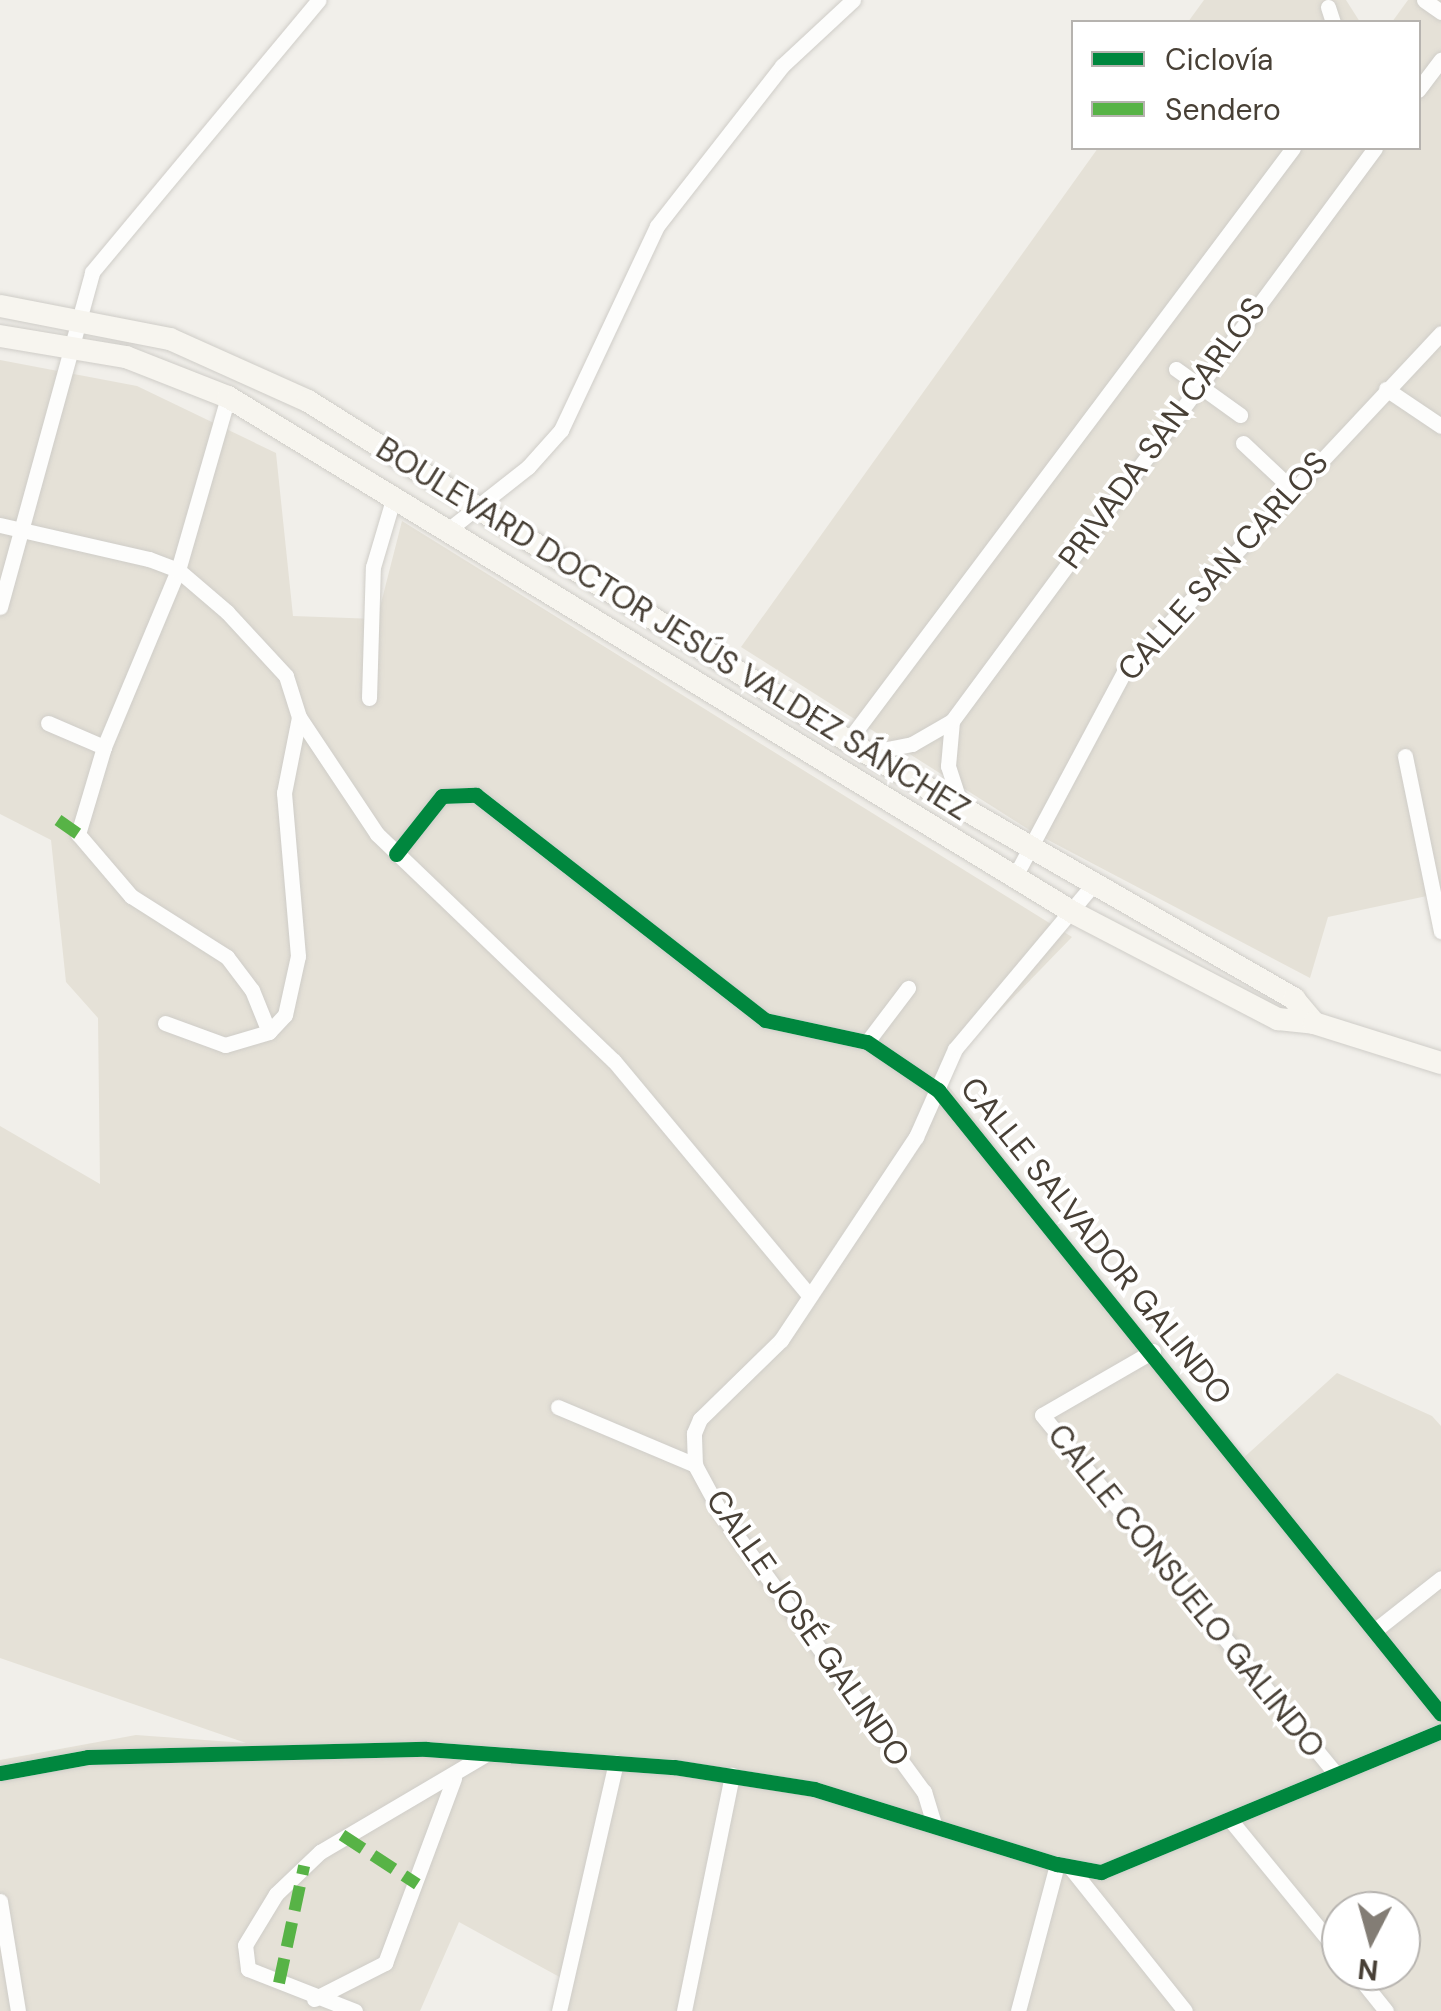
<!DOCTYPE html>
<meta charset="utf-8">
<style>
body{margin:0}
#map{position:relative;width:1441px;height:2011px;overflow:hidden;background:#f1efea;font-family:"DM Sans",sans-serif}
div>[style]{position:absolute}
.residential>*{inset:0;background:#e5e1d7}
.roads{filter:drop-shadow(0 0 2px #cfcdc8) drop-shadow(0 0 2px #cfcdc8)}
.minor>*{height:15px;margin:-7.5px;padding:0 7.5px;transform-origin:7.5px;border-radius:7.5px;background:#fdfdfc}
.secondary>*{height:22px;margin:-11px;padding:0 11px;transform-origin:11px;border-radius:11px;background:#f7f5ef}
.quiet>*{height:12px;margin-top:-6px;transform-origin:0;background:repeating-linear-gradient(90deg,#57b346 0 25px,transparent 0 37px)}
.cycleway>*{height:15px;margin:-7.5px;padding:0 7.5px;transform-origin:7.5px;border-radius:7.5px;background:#00873e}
span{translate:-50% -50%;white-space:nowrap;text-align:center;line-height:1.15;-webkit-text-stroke:8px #fff;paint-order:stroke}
.street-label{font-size:32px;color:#484036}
.legend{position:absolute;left:1071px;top:20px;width:350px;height:130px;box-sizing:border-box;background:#fff;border:2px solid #b6b3af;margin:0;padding:12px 18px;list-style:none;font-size:30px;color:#484036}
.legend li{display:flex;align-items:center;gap:20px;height:50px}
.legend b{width:50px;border:2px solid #b6b3af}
.north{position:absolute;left:1321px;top:1891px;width:100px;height:100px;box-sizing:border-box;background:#fff;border:2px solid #b6b3af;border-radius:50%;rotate:186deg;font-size:28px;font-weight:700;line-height:40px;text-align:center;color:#484036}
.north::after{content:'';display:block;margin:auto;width:35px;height:45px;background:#837d75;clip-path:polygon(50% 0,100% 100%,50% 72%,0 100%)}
</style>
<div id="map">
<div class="residential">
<i style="clip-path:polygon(1204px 0,1346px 0,1360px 22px,1188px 22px)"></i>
<i style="clip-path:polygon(1408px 0,1441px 0,1441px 893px,1328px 917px,1310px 978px,1031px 831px,741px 647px,1098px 148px,1418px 148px,1418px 22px,1392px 22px)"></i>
<i style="clip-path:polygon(evenodd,0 360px,137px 386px,276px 453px,293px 616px,377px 619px,402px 521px,1072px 937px,939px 1074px,1240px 1461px,1337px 1373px,1432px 1416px,1441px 1426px,1441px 2011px,563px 2011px,565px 1980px,459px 1922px,420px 2011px,0 2011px,0 1760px,136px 1735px,246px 1743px,0 1658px,0 1126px,100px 1184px,98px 1018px,66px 982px,51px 840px,0 814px,0 360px,1341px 1911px,1401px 1911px,1401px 1971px,1341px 1971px,1341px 1911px)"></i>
</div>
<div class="roads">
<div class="minor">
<i style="left:1424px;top:0;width:21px;rotate:35deg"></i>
<i style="left:1328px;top:7px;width:16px;rotate:72deg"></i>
<i style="left:1418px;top:90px;width:38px;rotate:-53deg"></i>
<i style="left:1176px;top:369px;width:79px;rotate:35.7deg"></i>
<i style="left:1386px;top:389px;width:66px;rotate:33.9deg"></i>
<i style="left:228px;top:397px;width:180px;rotate:106.1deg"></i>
<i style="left:178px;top:570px;width:192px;rotate:112.7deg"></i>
<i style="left:104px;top:747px;width:91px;rotate:106.6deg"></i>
<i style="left:78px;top:834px;width:82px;rotate:49.5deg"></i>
<i style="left:131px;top:896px;width:114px;rotate:32.4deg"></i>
<i style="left:227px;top:957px;width:41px;rotate:52.9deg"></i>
<i style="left:252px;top:990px;width:45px;rotate:68deg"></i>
<i style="left:1243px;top:443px;width:67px;rotate:43.2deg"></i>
<i style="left:0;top:525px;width:153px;rotate:12.9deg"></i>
<i style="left:149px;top:559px;width:31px;rotate:21deg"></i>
<i style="left:178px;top:570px;width:65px;rotate:40.6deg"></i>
<i style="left:227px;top:612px;width:87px;rotate:47.3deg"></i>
<i style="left:286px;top:676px;width:43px;rotate:72.4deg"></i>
<i style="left:299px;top:717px;width:141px;rotate:56.3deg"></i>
<i style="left:377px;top:834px;width:328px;rotate:43.8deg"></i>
<i style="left:614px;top:1061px;width:305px;rotate:50.2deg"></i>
<i style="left:448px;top:530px;width:102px;rotate:-38.2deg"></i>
<i style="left:528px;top:467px;width:50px;rotate:-48.3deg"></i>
<i style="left:561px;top:430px;width:225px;rotate:-64.8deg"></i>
<i style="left:657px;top:226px;width:203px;rotate:-52deg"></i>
<i style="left:782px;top:66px;width:97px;rotate:-42.9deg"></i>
<i style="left:0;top:607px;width:347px;rotate:-74.6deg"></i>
<i style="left:92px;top:272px;width:354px;rotate:-50.2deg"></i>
<i style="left:369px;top:698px;width:131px;rotate:-88.3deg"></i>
<i style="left:373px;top:567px;width:74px;rotate:-73.5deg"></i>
<i style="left:952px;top:721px;width:45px;rotate:95.1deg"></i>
<i style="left:948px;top:766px;width:45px;rotate:72deg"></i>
<i style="left:48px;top:723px;width:61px;rotate:23.2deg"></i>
<i style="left:848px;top:741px;width:741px;rotate:-53.11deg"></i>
<i style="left:867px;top:753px;width:46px;rotate:-11.3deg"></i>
<i style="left:912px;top:744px;width:46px;rotate:-29.9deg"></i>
<i style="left:952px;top:721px;width:712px;rotate:-53.56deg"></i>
<i style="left:1405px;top:756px;width:179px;rotate:78.4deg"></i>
<i style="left:396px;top:854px;width:74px;rotate:-51.6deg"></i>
<i style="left:442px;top:796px;width:34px;rotate:-2deg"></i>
<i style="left:476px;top:795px;width:366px;rotate:37.9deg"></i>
<i style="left:765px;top:1020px;width:104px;rotate:12.2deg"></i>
<i style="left:867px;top:1042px;width:86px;rotate:34.1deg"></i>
<i style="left:938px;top:1090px;width:801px;rotate:51.13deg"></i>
<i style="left:1014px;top:878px;width:234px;rotate:-61.9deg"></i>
<i style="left:1124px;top:672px;width:464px;rotate:-46.9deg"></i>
<i style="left:165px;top:1023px;width:64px;rotate:20.1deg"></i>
<i style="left:225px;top:1045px;width:46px;rotate:-16.5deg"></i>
<i style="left:269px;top:1032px;width:23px;rotate:-47deg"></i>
<i style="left:285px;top:1015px;width:60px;rotate:-77.6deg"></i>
<i style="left:298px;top:956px;width:164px;rotate:-94.9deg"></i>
<i style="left:284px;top:793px;width:77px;rotate:-78.8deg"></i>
<i style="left:867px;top:1042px;width:68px;rotate:-52.8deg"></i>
<i style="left:1153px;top:1351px;width:128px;rotate:150deg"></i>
<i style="left:1042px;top:1415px;width:464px;rotate:50.7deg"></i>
<i style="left:558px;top:1407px;width:149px;rotate:22.9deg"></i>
<i style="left:1374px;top:1631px;width:85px;rotate:-38.3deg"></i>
<i style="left:0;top:1773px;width:89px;rotate:-10.3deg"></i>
<i style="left:88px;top:1757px;width:338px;rotate:-1.4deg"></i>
<i style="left:426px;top:1749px;width:249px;rotate:4.2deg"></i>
<i style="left:674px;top:1767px;width:142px;rotate:8.9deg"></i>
<i style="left:814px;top:1789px;width:254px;rotate:17.2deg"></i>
<i style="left:1057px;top:1864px;width:45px;rotate:10.3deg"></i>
<i style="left:1101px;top:1872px;width:368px;rotate:-22.5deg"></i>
<i style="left:1232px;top:1822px;width:172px;rotate:50.7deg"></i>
<i style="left:934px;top:1824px;width:34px;rotate:-107deg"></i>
<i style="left:924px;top:1792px;width:343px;rotate:-126.1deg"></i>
<i style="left:722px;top:1515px;width:57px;rotate:-118.4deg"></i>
<i style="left:695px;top:1465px;width:32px;rotate:-92deg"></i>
<i style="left:694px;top:1433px;width:15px;rotate:-67deg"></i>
<i style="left:700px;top:1419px;width:113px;rotate:-44.3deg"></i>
<i style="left:781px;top:1340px;width:244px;rotate:-56.4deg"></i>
<i style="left:916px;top:1137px;width:96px;rotate:-66.1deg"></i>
<i style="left:955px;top:1049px;width:213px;rotate:-50deg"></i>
<i style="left:1070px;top:1867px;width:184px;rotate:51.4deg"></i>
<i style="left:0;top:1901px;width:111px;rotate:80.7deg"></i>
<i style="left:1354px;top:1971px;width:51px;rotate:51.3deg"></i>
<i style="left:314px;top:1999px;width:80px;rotate:-26.9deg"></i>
<i style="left:385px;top:1963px;width:197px;rotate:-69.5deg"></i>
<i style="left:355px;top:2011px;width:115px;rotate:-158.6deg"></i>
<i style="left:248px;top:1969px;width:24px;rotate:-97deg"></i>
<i style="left:245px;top:1945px;width:60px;rotate:-58.7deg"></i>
<i style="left:276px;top:1894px;width:61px;rotate:-43.7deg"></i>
<i style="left:320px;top:1852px;width:191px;rotate:-30.5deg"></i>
<i style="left:559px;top:2011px;width:255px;rotate:-77.1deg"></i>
<i style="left:684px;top:2011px;width:241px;rotate:-78.5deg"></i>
<i style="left:1018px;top:2011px;width:152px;rotate:-75.1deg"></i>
</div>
<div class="secondary">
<i style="left:0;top:306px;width:173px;rotate:11deg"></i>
<i style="left:170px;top:339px;width:151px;rotate:24.2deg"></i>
<i style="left:308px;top:401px;width:661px;rotate:32.2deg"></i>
<i style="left:867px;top:753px;width:493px;rotate:29.9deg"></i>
<i style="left:1294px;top:999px;width:31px;rotate:50deg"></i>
<i style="left:0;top:336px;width:128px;rotate:9.5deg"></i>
<i style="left:126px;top:357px;width:110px;rotate:21.4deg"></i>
<i style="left:228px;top:397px;width:991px;rotate:31.38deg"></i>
<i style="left:1074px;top:913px;width:230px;rotate:27.5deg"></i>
<i style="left:1278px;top:1019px;width:36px;rotate:6deg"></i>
<i style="left:1314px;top:1023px;width:133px;rotate:17.5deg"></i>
</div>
</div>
<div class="quiet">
<i style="left:58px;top:820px;width:24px;rotate:35deg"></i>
<i style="left:342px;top:1835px;width:90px;rotate:33.2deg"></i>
<i style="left:279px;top:1983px;width:120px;rotate:-77.9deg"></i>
</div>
<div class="cycleway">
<i style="left:396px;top:854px;width:74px;rotate:-51.6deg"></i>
<i style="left:442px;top:796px;width:34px;rotate:-2deg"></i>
<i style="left:476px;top:795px;width:366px;rotate:37.9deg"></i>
<i style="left:765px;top:1020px;width:104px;rotate:12.2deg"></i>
<i style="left:867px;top:1042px;width:86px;rotate:34.1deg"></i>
<i style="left:938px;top:1090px;width:801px;rotate:51.13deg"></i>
<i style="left:0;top:1773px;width:89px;rotate:-10.3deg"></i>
<i style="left:88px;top:1757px;width:338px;rotate:-1.4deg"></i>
<i style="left:426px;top:1749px;width:249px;rotate:4.2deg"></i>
<i style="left:674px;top:1767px;width:142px;rotate:8.9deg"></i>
<i style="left:814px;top:1789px;width:254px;rotate:17.2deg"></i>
<i style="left:1057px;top:1864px;width:45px;rotate:10.3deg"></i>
<i style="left:1101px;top:1872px;width:368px;rotate:-22.5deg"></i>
</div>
<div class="street-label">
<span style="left:1162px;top:433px;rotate:-54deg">PRIVADA SAN CARLOS</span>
<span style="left:1223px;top:566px;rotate:-48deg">CALLE SAN CARLOS</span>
<span style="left:673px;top:629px;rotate:32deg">BOULEVARD DOCTOR JESÚS VALDEZ SÁNCHEZ</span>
<span style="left:1096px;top:1241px;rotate:51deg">CALLE SALVADOR GALINDO</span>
<span style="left:1186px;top:1591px;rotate:51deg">CALLE CONSUELO GALINDO</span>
<span style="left:808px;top:1628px;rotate:55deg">CALLE JOSÉ GALINDO</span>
</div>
<ul class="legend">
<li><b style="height:12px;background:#00873e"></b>Ciclovía</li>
<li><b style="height:12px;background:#57b346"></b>Sendero</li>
</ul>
<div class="north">N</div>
</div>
